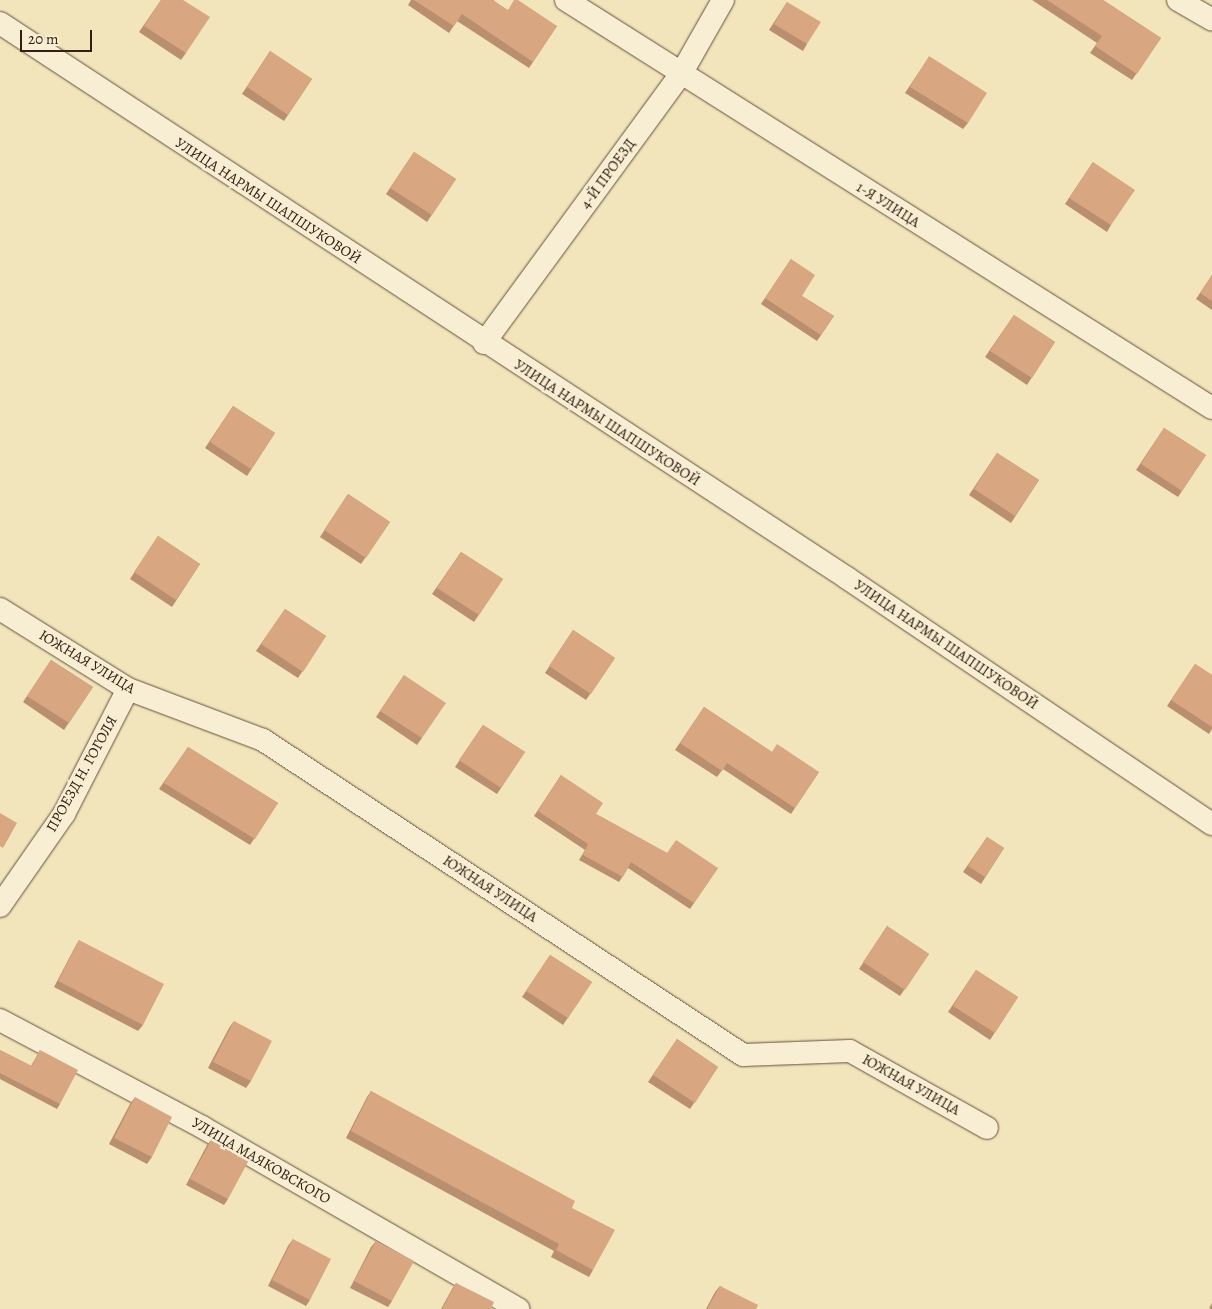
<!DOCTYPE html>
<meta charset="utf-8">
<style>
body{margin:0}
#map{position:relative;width:1212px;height:1309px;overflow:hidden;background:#f3e5bb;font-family:Alegreya,serif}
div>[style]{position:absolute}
.roads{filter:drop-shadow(0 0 1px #62513c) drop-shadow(0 0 1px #62513c)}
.minor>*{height:22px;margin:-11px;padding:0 11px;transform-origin:11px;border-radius:11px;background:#f7eed3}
.wall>*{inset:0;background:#ba8f6f}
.building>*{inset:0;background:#d8a681}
span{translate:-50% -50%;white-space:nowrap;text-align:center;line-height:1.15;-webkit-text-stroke:5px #f7eed3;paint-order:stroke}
.street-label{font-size:15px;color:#322012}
.scale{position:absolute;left:20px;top:30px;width:72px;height:22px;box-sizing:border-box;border:2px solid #322012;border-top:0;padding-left:6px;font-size:15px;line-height:18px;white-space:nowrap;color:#322012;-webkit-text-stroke:4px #f7eed3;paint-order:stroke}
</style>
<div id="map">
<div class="roads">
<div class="minor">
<i style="left:566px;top:0;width:764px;rotate:32.28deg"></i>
<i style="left:1178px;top:0;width:39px;rotate:30deg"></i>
<i style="left:0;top:23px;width:1013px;rotate:33.23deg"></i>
<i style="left:847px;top:578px;width:440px;rotate:34deg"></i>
<i style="left:484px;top:343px;width:333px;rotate:-53.8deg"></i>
<i style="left:681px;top:74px;width:85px;rotate:-60.4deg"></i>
<i style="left:0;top:609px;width:151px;rotate:32deg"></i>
<i style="left:128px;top:689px;width:144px;rotate:20.7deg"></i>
<i style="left:263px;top:740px;width:574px;rotate:33.27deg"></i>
<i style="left:743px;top:1055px;width:107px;rotate:-2.1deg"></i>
<i style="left:850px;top:1051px;width:157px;rotate:29.3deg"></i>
<i style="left:0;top:906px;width:112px;rotate:-55.2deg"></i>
<i style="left:64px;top:814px;width:140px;rotate:-62.9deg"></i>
<i style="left:0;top:1020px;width:229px;rotate:27.9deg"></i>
<i style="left:202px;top:1127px;width:365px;rotate:29.9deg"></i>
</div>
</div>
<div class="wall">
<i style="clip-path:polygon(161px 0,186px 53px,181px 60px,139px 32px)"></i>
<i style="clip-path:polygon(411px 0,493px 0,507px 10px,557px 26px,529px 68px,457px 21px,449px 33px,408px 5px)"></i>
<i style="clip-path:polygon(1032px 0,1103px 0,1161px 38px,1132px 80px,1090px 53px,1097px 43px)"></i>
<i style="clip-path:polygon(787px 2px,807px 44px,803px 51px,769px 30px)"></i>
<i style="clip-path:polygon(270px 51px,312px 79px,284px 121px,242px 94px)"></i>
<i style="clip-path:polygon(925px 63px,968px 123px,963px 129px,905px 93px)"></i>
<i style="clip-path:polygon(414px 152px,456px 179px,427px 222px,386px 194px)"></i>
<i style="clip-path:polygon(1093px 162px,1111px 225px,1107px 232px,1065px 204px)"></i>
<i style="clip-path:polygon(791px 259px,802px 296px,834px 316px,817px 341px,761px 304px)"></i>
<i style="clip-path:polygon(1212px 275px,1212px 310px,1196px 299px)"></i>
<i style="clip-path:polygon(1014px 315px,1055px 342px,1027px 385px,985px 357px)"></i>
<i style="clip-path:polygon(233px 406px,275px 433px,247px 476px,205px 448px)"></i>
<i style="clip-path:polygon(1164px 428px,1206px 455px,1178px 497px,1136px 470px)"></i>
<i style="clip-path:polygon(997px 453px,1039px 480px,1011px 523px,969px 495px)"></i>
<i style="clip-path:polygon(348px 494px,390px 522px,361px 564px,320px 537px)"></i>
<i style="clip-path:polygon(158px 536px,200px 564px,172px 607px,130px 579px)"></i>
<i style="clip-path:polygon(461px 552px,503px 579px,474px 622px,432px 594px)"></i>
<i style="clip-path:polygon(285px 609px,326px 636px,298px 678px,256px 651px)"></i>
<i style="clip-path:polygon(573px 630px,615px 658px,586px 700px,545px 673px)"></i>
<i style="clip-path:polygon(51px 660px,93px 687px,64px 730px,23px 702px)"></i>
<i style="clip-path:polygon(1195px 664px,1212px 675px,1212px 729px,1209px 734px,1167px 706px)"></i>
<i style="clip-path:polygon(404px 675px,422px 738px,417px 745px,376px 717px)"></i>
<i style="clip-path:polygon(704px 707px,772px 752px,819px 772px,791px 814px,723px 769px,717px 777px,675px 750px)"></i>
<i style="clip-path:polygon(483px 725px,525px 752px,497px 794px,455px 767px)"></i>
<i style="clip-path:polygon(188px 747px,278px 803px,250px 845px,159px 789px)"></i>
<i style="clip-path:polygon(561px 775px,596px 814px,667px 853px,718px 868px,690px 909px,628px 868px,619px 882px,579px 860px,585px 850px,534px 816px)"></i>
<i style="clip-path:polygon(987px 837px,1004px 848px,981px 884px,963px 872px)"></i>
<i style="clip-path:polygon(887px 926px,929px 954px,900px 996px,859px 969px)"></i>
<i style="clip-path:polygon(79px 940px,143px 1025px,138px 1031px,54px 987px,75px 947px)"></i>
<i style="clip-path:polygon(550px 955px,592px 982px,563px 1025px,522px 997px)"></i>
<i style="clip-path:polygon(976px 970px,1018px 997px,990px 1040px,948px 1012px)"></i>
<i style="clip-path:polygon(234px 1021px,251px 1081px,246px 1088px,208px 1068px,229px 1028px)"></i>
<i style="clip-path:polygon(677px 1039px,718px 1067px,690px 1109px,648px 1082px)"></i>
<i style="clip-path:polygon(0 1050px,31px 1066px,40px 1050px,60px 1104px,57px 1109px,0 1079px)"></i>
<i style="clip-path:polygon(371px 1091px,572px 1208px,593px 1270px,589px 1277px,551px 1257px,554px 1251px,346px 1138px,367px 1097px)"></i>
<i style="clip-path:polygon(135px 1097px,152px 1157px,147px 1164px,109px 1144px,130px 1104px)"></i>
<i style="clip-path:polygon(212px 1139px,228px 1199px,224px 1205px,186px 1185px,207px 1145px)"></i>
<i style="clip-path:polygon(293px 1239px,310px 1300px,306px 1306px,268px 1286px,288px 1246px)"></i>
<i style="clip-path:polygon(376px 1241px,392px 1301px,388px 1307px,350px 1288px,371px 1247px)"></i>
<i style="clip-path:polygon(456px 1283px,491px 1309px,441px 1309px,452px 1289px)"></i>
<i style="clip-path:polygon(720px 1286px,756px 1309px,706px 1309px,715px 1292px)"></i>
<i style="clip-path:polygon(1212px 1303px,1212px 1309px,1211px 1309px,1209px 1308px)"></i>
</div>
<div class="building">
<i style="clip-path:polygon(161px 0,183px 0,210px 17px,186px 53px,144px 26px)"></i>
<i style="clip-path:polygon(414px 0,492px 0,508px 10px,514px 0,518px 0,557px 26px,533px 62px,462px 14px,454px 26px)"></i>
<i style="clip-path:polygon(1047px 0,1103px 0,1161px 38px,1137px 74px,1095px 46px,1102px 36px)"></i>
<i style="clip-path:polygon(787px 2px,821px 22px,807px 44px,774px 24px)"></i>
<i style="clip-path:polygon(270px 51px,312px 79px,288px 115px,247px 87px)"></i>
<i style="clip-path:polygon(929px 56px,987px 93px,968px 123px,910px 87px)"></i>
<i style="clip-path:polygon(414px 152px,456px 179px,432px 215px,390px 188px)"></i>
<i style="clip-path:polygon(1093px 162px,1135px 190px,1111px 225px,1069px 198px)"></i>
<i style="clip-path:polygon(791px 259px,815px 275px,802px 296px,834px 316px,821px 335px,765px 298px)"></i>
<i style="clip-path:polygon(1212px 275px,1212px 301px,1200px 293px)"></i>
<i style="clip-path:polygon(1014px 315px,1055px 342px,1032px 378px,990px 351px)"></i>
<i style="clip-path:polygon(233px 406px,275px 433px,251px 469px,210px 442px)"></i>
<i style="clip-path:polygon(1164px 428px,1206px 455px,1182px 491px,1141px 464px)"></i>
<i style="clip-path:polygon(997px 453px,1039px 480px,1015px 516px,974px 489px)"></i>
<i style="clip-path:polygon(348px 494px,390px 522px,366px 558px,324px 530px)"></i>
<i style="clip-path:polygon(158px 536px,200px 564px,176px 600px,134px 572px)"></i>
<i style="clip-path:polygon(461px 552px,503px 579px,479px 615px,437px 588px)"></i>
<i style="clip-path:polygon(285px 609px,326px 636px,303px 672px,261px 644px)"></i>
<i style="clip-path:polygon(573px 630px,615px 658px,591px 694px,549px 666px)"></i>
<i style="clip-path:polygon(51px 660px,93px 687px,69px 723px,27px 696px)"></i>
<i style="clip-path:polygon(1195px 664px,1212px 675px,1212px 727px,1171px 700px)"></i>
<i style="clip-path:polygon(404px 675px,446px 703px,422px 738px,380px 711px)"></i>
<i style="clip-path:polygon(704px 707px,772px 752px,777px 744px,819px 772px,795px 808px,727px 763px,722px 771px,680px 743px)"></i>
<i style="clip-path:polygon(483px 725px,525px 752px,501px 788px,459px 760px)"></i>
<i style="clip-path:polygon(188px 747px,278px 803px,255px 839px,164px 783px)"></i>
<i style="clip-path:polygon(561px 775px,603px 803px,596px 814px,667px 853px,676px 840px,718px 868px,694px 903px,631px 862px,623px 877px,583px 855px,588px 844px,538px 811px)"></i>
<i style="clip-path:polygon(0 813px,17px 823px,3px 848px,0 846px)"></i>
<i style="clip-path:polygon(987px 837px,1004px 848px,985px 877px,968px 866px)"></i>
<i style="clip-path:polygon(887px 926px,929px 954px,905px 990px,863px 962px)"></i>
<i style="clip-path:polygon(79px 940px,164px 984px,143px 1025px,58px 981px)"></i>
<i style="clip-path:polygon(550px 955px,592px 982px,568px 1018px,526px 991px)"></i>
<i style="clip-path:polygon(976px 970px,1018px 997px,995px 1033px,953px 1006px)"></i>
<i style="clip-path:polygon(234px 1021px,272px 1041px,251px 1081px,213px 1062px)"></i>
<i style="clip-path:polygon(677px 1039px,718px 1067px,695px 1103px,653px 1075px)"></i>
<i style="clip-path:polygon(0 1050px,32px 1066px,40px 1050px,78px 1070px,60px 1104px,0 1073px)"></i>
<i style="clip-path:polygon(371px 1091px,575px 1201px,572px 1208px,615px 1230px,593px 1270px,556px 1250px,559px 1244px,351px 1131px)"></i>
<i style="clip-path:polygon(135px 1097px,172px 1117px,152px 1157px,114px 1138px)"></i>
<i style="clip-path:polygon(212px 1139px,249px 1160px,228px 1199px,190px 1179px)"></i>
<i style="clip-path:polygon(293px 1239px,331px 1259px,310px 1300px,272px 1280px)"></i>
<i style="clip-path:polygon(376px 1241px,414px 1261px,392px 1301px,354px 1281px)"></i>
<i style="clip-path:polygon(456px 1283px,494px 1302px,491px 1309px,442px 1309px)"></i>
<i style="clip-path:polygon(720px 1286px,758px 1305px,756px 1309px,707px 1309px)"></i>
</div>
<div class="street-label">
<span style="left:608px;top:174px;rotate:-54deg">4-Й ПРОЕЗД</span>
<span style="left:268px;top:201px;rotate:33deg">УЛИЦА НАРМЫ ШАПШУКОВОЙ</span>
<span style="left:888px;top:205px;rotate:32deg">1-Я УЛИЦА</span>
<span style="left:607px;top:423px;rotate:33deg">УЛИЦА НАРМЫ ШАПШУКОВОЙ</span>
<span style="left:946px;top:645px;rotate:34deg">УЛИЦА НАРМЫ ШАПШУКОВОЙ</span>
<span style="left:87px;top:662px;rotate:31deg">ЮЖНАЯ УЛИЦА</span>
<span style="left:82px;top:774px;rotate:-61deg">ПРОЕЗД Н. ГОГОЛЯ</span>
<span style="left:490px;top:889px;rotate:33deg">ЮЖНАЯ УЛИЦА</span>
<span style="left:911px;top:1085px;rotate:29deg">ЮЖНАЯ УЛИЦА</span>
<span style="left:261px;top:1161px;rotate:30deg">УЛИЦА МАЯКОВСКОГО</span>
</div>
<div class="scale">20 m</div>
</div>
